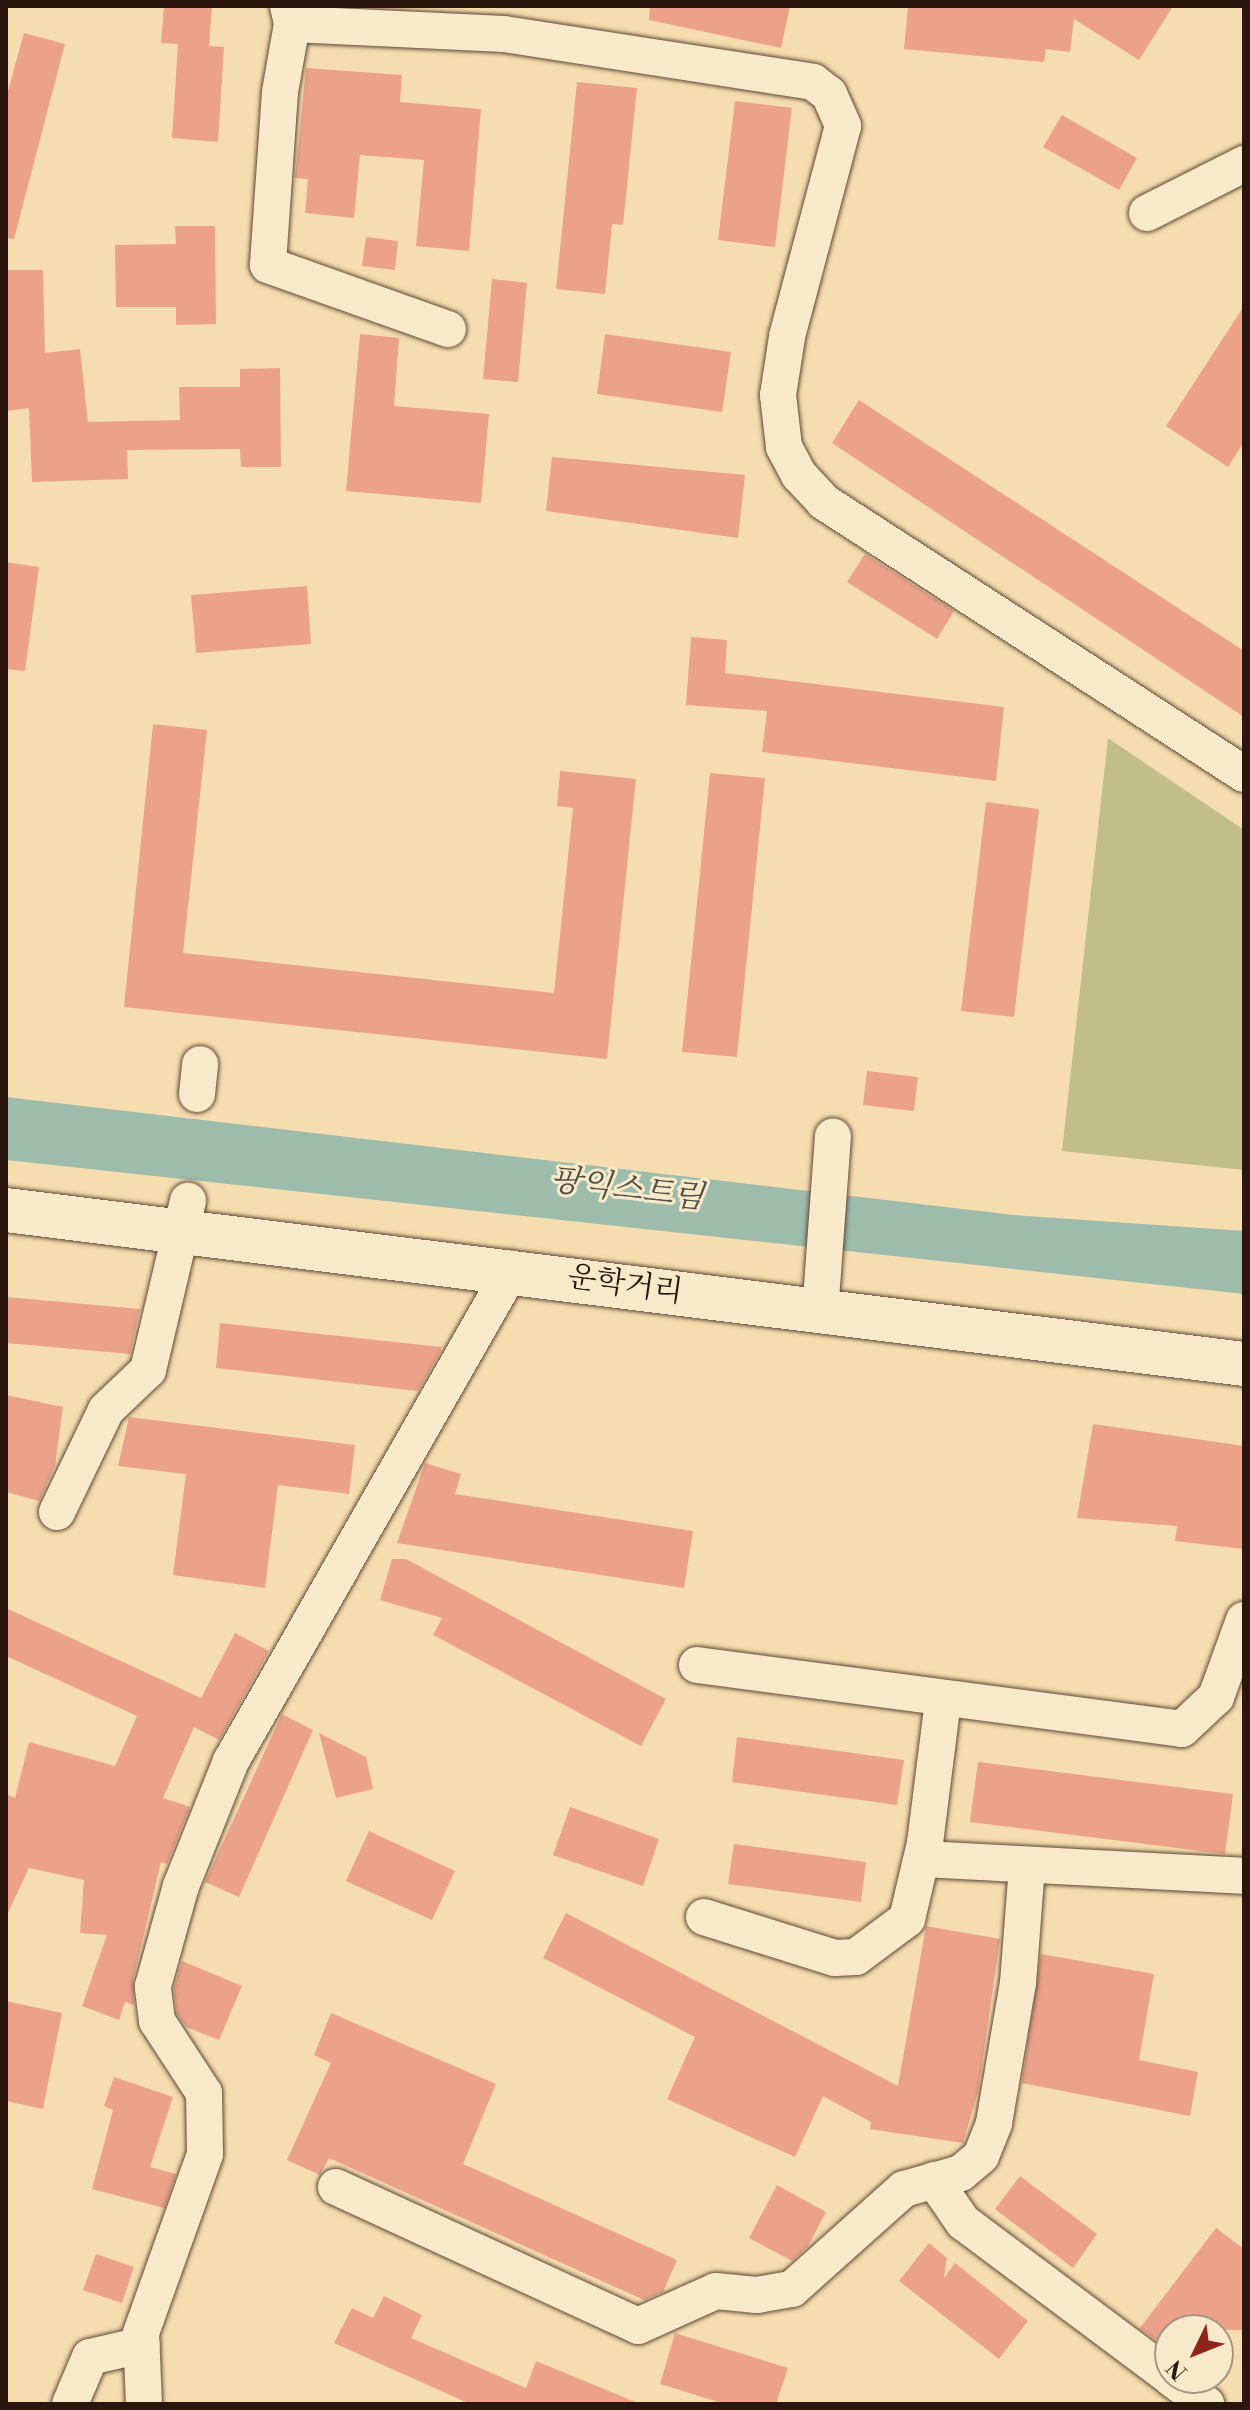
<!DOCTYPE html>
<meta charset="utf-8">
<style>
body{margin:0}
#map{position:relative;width:1250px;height:2410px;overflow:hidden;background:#f6ddaf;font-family:"Libre Bodoni","Noto Serif KR",serif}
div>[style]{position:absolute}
.green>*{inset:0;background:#c1bf87}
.water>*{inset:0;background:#9dbcac}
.building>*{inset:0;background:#eba289}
.roads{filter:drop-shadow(0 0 2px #5e4836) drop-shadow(0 0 2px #5e4836)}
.minor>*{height:36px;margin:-18px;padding:0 18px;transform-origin:18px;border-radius:18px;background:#f9e9cb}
.secondary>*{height:44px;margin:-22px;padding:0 22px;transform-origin:22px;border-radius:22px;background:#f9e9cb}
span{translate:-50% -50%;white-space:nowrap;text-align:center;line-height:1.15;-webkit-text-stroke:6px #f9e9cb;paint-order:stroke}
.street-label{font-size:30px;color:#2b160d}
.water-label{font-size:32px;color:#535045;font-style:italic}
.frame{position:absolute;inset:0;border:8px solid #2b160d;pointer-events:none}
.north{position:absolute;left:1154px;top:2314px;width:80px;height:80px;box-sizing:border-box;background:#f9e9cb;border:2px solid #a7957f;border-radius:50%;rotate:227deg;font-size:22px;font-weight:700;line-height:32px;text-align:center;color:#2b160d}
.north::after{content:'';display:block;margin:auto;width:28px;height:36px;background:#8f2418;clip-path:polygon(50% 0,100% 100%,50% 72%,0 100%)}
</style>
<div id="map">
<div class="green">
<i style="clip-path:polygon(1108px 738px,1244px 830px,1244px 1170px,1062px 1151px)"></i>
</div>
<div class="water">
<i style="clip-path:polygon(6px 1097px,1014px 1215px,1244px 1231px,1244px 1294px,6px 1160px)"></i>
</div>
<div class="building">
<i style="clip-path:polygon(164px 6px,212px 6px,209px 46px,224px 47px,218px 142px,172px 138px,178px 44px,161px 43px)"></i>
<i style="clip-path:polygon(650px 6px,790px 6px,781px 48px,649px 20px)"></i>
<i style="clip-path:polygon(908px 6px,1173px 6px,1139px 60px,1074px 19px,1070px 52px,1046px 49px,1044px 62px,904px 49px)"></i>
<i style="clip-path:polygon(24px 33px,65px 44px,14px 239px,6px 238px,6px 98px)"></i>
<i style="clip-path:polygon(306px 68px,402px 75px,400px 102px,481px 109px,469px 251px,416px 246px,424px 160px,360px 155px,354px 218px,305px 213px,308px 179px,295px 178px)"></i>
<i style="clip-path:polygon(577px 82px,637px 88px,623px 225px,612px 224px,605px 294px,556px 289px)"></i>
<i style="clip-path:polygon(735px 101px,792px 108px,775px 247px,718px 240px)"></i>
<i style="clip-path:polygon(1062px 115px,1137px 158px,1119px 190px,1043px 147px)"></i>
<i style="clip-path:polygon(175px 226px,215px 226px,216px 324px,176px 325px,176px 307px,116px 307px,115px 245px,176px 244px)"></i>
<i style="clip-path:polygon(366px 237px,398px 241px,395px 270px,362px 266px)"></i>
<i style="clip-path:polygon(6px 270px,43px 270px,45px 353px,80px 349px,88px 422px,180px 420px,179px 387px,240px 387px,240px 369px,280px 368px,281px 467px,241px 467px,240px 449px,127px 450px,128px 479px,32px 482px,29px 408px,6px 411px)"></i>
<i style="clip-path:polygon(492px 279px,527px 283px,518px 382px,483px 379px)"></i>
<i style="clip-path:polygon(1244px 306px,1244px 442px,1228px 467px,1166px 426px)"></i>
<i style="clip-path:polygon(360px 334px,399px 338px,394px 406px,489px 414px,481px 503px,346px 491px)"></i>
<i style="clip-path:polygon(605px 334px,731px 352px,722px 412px,597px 394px)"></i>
<i style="clip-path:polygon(859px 400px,1244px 651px,1244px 717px,832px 443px)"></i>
<i style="clip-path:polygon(552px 457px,745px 475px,738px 538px,546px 511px)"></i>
<i style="clip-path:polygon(865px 554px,954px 611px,937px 639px,847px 582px)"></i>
<i style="clip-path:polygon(6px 562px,39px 567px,25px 671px,6px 669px)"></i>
<i style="clip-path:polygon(307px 586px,311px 644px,196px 653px,191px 595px)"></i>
<i style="clip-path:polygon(691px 637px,727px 640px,725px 673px,1004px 707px,996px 781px,762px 752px,767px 711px,686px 705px)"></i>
<i style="clip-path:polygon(153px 724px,207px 730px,183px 953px,554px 993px,573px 808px,557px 806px,560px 771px,636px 779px,607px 1059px,124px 1007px)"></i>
<i style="clip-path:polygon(710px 773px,765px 778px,737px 1057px,682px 1052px)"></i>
<i style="clip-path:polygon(986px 802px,1039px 809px,1014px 1017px,961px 1011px)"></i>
<i style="clip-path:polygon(867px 1071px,918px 1077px,914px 1111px,863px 1105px)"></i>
<i style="clip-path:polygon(6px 1297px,140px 1309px,130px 1354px,6px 1343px)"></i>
<i style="clip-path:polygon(220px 1323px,441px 1347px,441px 1351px,418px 1391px,216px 1368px)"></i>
<i style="clip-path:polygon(6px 1395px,63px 1407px,55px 1466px,39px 1501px,6px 1492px)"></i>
<i style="clip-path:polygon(129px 1417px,355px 1445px,349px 1494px,278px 1485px,265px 1588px,173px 1575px,186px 1474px,118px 1466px)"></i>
<i style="clip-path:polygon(1093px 1424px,1244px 1446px,1244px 1549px,1175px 1541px,1177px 1526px,1077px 1518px)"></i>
<i style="clip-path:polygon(425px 1463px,461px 1474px,455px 1494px,693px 1531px,684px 1588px,397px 1543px)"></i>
<i style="clip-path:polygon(392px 1559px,406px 1559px,666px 1699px,641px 1746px,433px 1635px,442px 1618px,380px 1600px)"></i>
<i style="clip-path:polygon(6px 1608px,201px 1698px,235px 1633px,269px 1651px,219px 1740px,194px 1727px,163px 1798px,190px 1807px,167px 1864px,161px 1862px,133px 1980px,134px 2005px,125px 2002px,119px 2020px,82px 2006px,107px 1935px,80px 1933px,84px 1880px,29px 1868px,6px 1917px,6px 1794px,15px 1798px,29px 1742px,115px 1766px,137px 1716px,6px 1656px)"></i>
<i style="clip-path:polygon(282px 1714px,313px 1730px,239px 1897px,205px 1882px)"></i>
<i style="clip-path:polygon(319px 1733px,366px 1757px,373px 1789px,336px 1798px)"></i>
<i style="clip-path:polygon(737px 1737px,904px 1760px,897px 1805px,732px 1782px)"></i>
<i style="clip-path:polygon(978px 1762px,1233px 1794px,1225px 1854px,970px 1822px)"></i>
<i style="clip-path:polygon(570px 1807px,659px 1839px,643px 1886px,553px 1855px)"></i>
<i style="clip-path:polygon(369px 1831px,455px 1871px,432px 1920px,346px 1881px)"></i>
<i style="clip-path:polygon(734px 1844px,866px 1862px,861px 1902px,728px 1884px)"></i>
<i style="clip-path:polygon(566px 1913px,898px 2086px,926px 1926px,1000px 1939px,978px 2092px,963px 2143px,870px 2129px,871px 2122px,823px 2096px,795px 2157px,667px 2099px,695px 2037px,543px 1958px)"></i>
<i style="clip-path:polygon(1041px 1954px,1154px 1974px,1139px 2060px,1198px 2072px,1190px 2116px,1022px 2083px)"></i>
<i style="clip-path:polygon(182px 1961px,242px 1986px,219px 2040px,186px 2027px,177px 2014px,174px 1988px)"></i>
<i style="clip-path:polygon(6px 2001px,62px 2013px,43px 2109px,6px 2101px)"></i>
<i style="clip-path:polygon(331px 2013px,496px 2084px,463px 2164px,677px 2260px,663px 2292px,644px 2300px,329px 2158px,320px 2175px,287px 2160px,331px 2063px,314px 2055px)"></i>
<i style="clip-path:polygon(114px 2077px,173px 2097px,150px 2167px,176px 2174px,164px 2208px,92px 2189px,113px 2110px,104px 2106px)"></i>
<i style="clip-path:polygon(1020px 2176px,1097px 2234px,1073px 2268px,995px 2209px)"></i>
<i style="clip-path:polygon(777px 2185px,826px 2212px,808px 2246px,792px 2261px,749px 2238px)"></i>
<i style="clip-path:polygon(1216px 2228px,1244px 2249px,1244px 2330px,1170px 2330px,1170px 2351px,1140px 2328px)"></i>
<i style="clip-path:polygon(929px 2243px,947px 2258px,944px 2278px,955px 2263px,1028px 2321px,999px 2359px,899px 2281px)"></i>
<i style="clip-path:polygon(96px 2254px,134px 2267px,122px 2303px,83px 2290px)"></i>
<i style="clip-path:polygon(384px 2296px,422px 2315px,411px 2338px,526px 2388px,536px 2361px,640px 2404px,470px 2404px,334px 2343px,352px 2308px,373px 2318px)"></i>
<i style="clip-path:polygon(675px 2333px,788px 2368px,776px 2404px,725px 2404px,660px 2384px)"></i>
</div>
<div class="roads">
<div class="minor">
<i style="left:288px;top:6px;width:18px;rotate:77deg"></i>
<i style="left:292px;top:24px;width:212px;rotate:2.7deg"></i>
<i style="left:504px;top:34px;width:313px;rotate:8.8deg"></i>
<i style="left:813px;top:82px;width:20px;rotate:37deg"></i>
<i style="left:829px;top:94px;width:35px;rotate:66deg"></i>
<i style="left:843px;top:126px;width:218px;rotate:104.9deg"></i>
<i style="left:787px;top:337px;width:59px;rotate:98.8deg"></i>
<i style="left:778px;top:395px;width:52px;rotate:83.4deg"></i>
<i style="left:784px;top:447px;width:32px;rotate:62deg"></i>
<i style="left:799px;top:475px;width:37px;rotate:47deg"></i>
<i style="left:824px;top:502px;width:500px;rotate:32.93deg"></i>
<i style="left:292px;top:24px;width:69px;rotate:100deg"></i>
<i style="left:280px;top:92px;width:173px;rotate:94deg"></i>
<i style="left:268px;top:265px;width:191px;rotate:19.6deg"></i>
<i style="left:1147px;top:213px;width:109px;rotate:-26.8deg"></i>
<i style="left:197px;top:1094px;width:30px;rotate:-84deg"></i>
<i style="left:820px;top:1313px;width:177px;rotate:-85.8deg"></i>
<i style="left:57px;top:1512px;width:113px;rotate:-64.3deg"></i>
<i style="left:106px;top:1410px;width:58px;rotate:-43.6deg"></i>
<i style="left:148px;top:1370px;width:174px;rotate:-76.7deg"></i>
<i style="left:697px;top:1665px;width:489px;rotate:7.5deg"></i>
<i style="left:1182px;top:1729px;width:47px;rotate:-43.3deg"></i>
<i style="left:1216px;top:1697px;width:82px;rotate:-70deg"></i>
<i style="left:922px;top:1859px;width:322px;rotate:3deg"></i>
<i style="left:704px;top:1917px;width:137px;rotate:17.4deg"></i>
<i style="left:835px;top:1958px;width:21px;rotate:-3deg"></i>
<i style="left:856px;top:1957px;width:64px;rotate:-36.7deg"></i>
<i style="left:907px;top:1919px;width:78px;rotate:-76.7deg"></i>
<i style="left:925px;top:1843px;width:144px;rotate:-82.8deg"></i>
<i style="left:934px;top:2180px;width:51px;rotate:55.4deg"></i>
<i style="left:963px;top:2222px;width:259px;rotate:36.8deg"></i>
<i style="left:336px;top:2187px;width:332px;rotate:24.7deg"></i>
<i style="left:638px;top:2326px;width:85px;rotate:-24.2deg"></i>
<i style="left:716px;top:2291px;width:41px;rotate:5.6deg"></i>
<i style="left:757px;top:2295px;width:36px;rotate:-10deg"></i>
<i style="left:792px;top:2289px;width:150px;rotate:-41.8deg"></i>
<i style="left:904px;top:2189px;width:59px;rotate:-15.7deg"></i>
<i style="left:961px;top:2173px;width:26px;rotate:-40deg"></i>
<i style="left:981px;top:2156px;width:35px;rotate:-68deg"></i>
<i style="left:994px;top:2123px;width:142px;rotate:-80.3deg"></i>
<i style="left:1018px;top:1983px;width:118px;rotate:-85.6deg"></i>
<i style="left:1171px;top:2378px;width:44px;rotate:36.6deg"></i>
<i style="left:70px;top:2404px;width:51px;rotate:-66.9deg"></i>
<i style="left:90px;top:2357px;width:53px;rotate:-13deg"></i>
<i style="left:144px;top:2404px;width:71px;rotate:-92.4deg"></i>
<i style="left:141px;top:2333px;width:190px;rotate:-70.3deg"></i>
<i style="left:205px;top:2154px;width:61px;rotate:-90.9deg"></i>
<i style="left:204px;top:2093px;width:86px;rotate:-123.1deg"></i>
<i style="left:157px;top:2021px;width:35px;rotate:-97deg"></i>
<i style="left:153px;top:1986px;width:104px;rotate:-74.4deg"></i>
<i style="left:181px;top:1886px;width:135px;rotate:-68.2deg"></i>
<i style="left:231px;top:1761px;width:567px;rotate:-60.27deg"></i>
</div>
<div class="secondary">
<i style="left:6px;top:1210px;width:1248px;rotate:7.09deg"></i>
</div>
</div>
<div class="street-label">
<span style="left:625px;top:1285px;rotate:8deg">운학거리</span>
</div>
<div class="water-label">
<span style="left:627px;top:1189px;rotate:7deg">팡익스트림</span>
</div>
<div class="frame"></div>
<div class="north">N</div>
</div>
